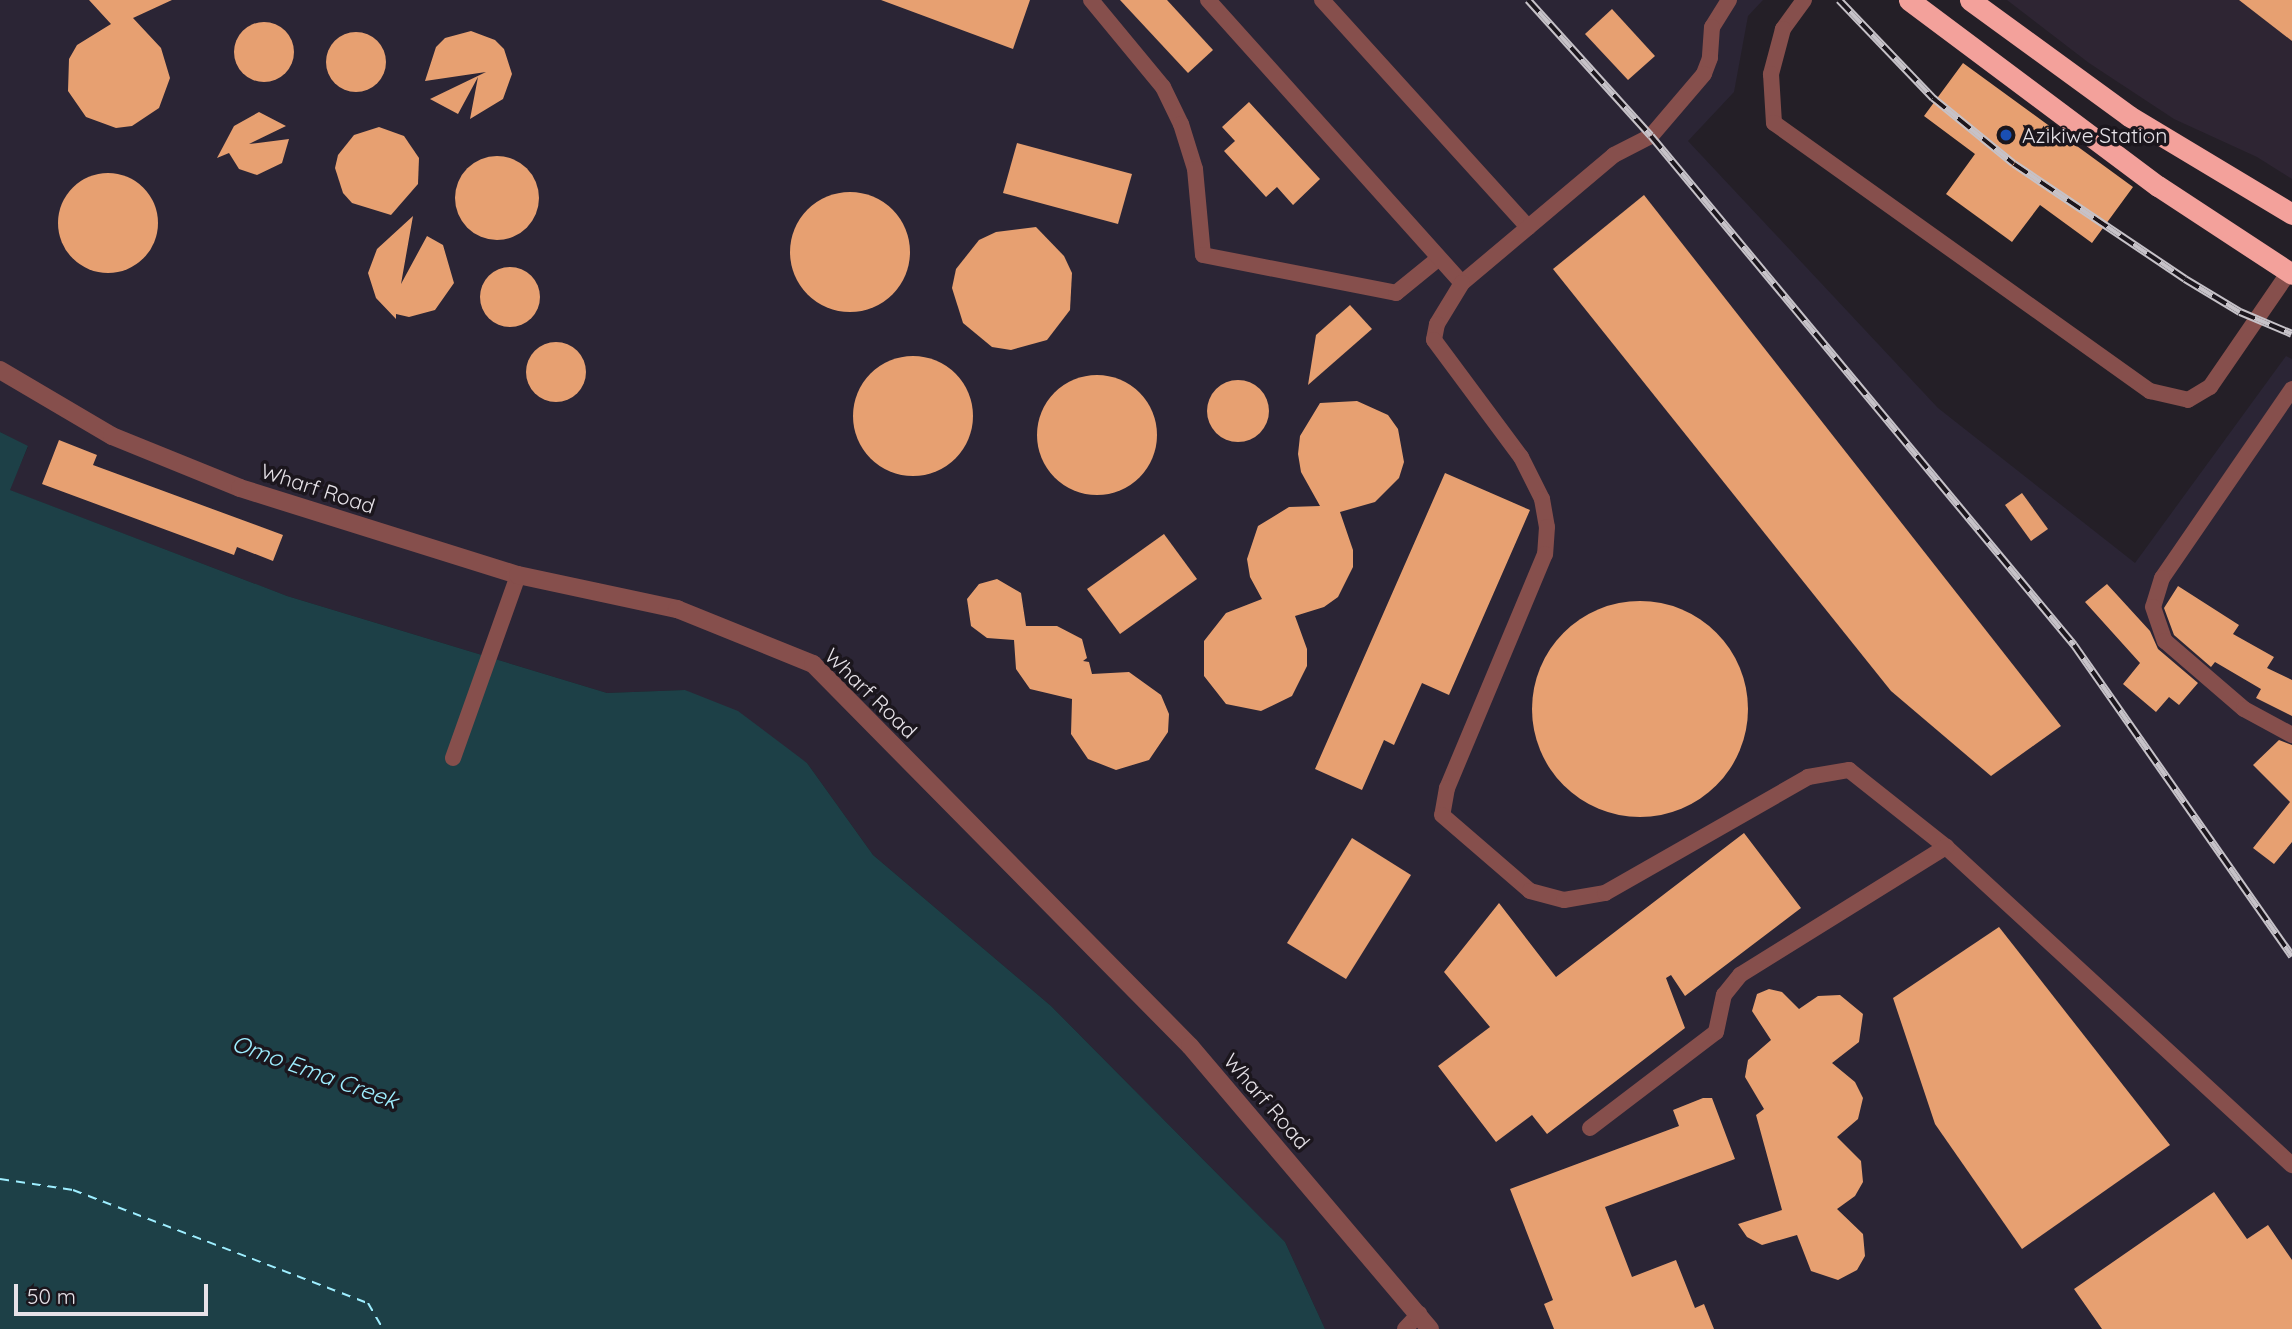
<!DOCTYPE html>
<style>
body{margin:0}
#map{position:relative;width:2292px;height:1329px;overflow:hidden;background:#241f27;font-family:Quicksand,sans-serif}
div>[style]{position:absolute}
.built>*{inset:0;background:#2e2533}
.industrial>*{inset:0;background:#2b2535}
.water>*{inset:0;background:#1d4047}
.ferry>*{height:2px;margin-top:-1px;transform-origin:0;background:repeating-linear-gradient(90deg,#9eeeff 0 9px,transparent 0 16px)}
.building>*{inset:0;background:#e7a071}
.round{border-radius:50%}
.lane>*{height:16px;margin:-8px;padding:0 8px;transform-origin:8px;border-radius:8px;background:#864f4c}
.street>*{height:18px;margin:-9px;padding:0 9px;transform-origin:9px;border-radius:9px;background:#864f4c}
.highway>*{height:21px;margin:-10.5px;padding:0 10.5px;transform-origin:10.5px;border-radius:10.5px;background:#f3a19b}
.rail>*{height:8px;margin-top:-4px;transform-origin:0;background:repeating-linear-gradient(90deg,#1b161d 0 16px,#c6c2c8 0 32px);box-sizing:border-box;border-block:2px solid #c6c2c8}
.dots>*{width:19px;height:19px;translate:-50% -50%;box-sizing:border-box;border:4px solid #1b161d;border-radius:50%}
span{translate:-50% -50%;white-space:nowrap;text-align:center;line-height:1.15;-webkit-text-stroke:7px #1b161d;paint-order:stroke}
.poi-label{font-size:21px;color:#e6e2e8}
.left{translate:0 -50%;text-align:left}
.street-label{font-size:21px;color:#e6e2e8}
.water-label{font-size:23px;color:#9eeeff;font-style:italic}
.scale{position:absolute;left:14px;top:1284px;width:194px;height:32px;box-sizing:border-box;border:4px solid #e6e2e8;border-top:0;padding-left:9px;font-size:21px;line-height:24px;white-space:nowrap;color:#e6e2e8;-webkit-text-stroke:5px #1b161d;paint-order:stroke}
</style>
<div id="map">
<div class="built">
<i style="clip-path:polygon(2007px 0,2292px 0,2292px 179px,2257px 157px,2174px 119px,2089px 63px)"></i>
</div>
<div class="industrial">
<i style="clip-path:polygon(0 0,1763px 0,1748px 16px,1734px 92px,1688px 141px,1938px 408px,2135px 563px,2286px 356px,2292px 359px,2292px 1329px,1325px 1329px,1285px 1242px,1051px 1006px,873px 855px,807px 763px,685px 690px,607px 693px,287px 596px,9px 490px,28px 447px,0 432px)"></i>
</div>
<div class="water">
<i style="clip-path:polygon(0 432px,28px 446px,10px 490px,287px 596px,607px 693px,685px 690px,738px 711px,807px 763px,873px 855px,1051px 1006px,1285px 1242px,1325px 1329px,0 1329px)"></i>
</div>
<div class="ferry">
<i style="left:0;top:1179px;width:74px;rotate:8.6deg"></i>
<i style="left:73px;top:1190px;width:316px;rotate:21deg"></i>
<i style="left:368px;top:1303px;width:30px;rotate:60deg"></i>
</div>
<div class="building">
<i style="clip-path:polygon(89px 0,172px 0,133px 18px,161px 48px,170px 78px,159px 108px,132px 126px,116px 128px,86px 117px,68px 91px,69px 59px,77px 45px,111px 24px)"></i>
<i style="clip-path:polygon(881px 0,1030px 0,1013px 49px)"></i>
<i style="clip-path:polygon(1120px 0,1167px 0,1213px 50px,1188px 73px)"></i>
<i style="clip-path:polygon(2239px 0,2292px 0,2292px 41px)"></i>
<i style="clip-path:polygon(1612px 9px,1655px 56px,1628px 80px,1585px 34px)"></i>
<i class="round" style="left:234px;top:22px;width:60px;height:60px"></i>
<i style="clip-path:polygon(471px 31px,495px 40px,504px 49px,512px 74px,503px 99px,470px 119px,478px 77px,458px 114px,430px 99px,486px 72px,425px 81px,436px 47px,445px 38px)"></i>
<i class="round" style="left:326px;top:32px;width:60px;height:60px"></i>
<i style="clip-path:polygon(1963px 63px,2133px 187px,2092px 243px,2040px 205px,2012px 242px,1946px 194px,1975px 154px,1924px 116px)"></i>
<i style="clip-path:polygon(1249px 102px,1320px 179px,1293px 205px,1277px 187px,1266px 197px,1224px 151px,1235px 141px,1222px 127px)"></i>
<i style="clip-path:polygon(259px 112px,286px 126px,249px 144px,289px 139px,282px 163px,257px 175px,239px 169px,229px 153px,217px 158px,234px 126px)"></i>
<i style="clip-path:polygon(379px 127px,404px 136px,419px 158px,418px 184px,391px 215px,352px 203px,343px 193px,335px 168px,338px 155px,354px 135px)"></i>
<i style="clip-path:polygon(1017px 143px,1132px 174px,1118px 224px,1003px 193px)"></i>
<i class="round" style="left:455px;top:156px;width:84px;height:84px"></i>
<i class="round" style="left:58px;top:173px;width:100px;height:100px"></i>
<i class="round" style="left:790px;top:192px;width:120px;height:120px"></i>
<i style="clip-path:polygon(1644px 195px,2061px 726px,1991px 776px,1891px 691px,1553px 269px)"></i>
<i style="clip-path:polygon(413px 216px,401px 284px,427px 236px,443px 245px,454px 283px,435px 310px,409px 317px,396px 314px,396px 319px,376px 298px,368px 273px,377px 249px)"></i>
<i style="clip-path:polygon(1036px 227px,1064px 256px,1072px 273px,1070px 310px,1047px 340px,1011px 350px,992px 347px,963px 323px,952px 288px,956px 269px,979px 240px,996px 232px)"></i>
<i class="round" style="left:480px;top:267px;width:60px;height:60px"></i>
<i style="clip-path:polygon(1350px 305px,1372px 329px,1308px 385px,1316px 335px)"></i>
<i class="round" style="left:526px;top:342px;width:60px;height:60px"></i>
<i class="round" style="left:853px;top:356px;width:120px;height:120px"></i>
<i class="round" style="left:1037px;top:375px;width:120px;height:120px"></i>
<i class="round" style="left:1207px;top:380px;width:62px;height:62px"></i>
<i style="clip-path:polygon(1357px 401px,1388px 415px,1398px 429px,1404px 462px,1399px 478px,1375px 502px,1340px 512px,1353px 550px,1353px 567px,1338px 597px,1324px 607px,1295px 616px,1307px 649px,1307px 666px,1292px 696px,1261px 711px,1226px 704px,1204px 676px,1204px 641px,1226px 613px,1262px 599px,1250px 577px,1247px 559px,1258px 526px,1289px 507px,1320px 506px,1301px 472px,1298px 454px,1300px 436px,1320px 403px)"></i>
<i style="clip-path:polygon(59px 440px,97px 455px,93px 465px,283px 535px,273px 561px,237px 547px,234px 555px,42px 484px)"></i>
<i style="clip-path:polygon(1445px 473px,1530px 510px,1449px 695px,1422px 683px,1394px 745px,1384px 740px,1362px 790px,1315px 769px)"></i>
<i style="clip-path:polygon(2022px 493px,2048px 529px,2031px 541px,2005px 505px)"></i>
<i style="clip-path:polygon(1164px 534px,1197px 579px,1120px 634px,1087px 589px)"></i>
<i style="clip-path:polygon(997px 579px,1021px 593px,1026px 626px,1057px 626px,1082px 639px,1087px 658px,1083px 661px,1089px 662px,1092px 674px,1129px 672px,1161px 695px,1169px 714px,1168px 732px,1149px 760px,1116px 770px,1088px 759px,1071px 734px,1072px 699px,1030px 689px,1016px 669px,1014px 640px,987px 638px,971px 626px,967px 599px,979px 584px)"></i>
<i style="clip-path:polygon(2107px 584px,2150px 631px,2158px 649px,2198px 683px,2179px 705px,2169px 697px,2156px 712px,2123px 684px,2140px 663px,2085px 602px)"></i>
<i style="clip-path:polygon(2178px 586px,2239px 625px,2233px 634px,2274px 657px,2267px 668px,2292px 680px,2292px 716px,2256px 698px,2261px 689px,2215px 662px,2211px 667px,2174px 635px,2164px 608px)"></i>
<i class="round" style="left:1532px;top:601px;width:216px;height:216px"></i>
<i style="clip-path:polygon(2279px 740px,2292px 745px,2292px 842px,2274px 864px,2253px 848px,2290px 802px,2253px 765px)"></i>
<i style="clip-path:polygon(1744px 833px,1801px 908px,1685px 996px,1671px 975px,1666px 978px,1685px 1028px,1547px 1134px,1532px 1115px,1496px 1142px,1438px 1066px,1490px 1027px,1444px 972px,1499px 903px,1556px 977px)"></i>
<i style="clip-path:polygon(1352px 838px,1411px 875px,1346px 979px,1287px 943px)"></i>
<i style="clip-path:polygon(1999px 927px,2170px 1145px,2022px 1249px,1935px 1124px,1893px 998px)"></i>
<i style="clip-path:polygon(1769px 989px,1782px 992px,1799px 1009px,1818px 996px,1840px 995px,1863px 1014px,1859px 1042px,1832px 1063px,1855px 1082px,1863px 1098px,1858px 1119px,1837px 1137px,1861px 1161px,1863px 1182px,1855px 1196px,1837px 1209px,1863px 1234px,1865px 1256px,1857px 1270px,1838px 1280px,1811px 1271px,1797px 1235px,1762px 1245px,1747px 1237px,1738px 1224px,1782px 1210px,1756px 1115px,1764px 1109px,1745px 1077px,1748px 1060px,1771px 1040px,1752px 1011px,1757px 994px)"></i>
<i style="clip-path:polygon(1703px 1098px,1712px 1098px,1735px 1159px,1605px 1207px,1632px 1277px,1676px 1260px,1695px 1308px,1704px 1304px,1714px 1329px,1554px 1329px,1544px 1304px,1553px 1300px,1510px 1189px,1679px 1126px,1673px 1110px)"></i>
<i style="clip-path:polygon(2214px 1192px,2247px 1239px,2268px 1225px,2292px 1260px,2292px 1329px,2102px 1329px,2074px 1289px)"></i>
</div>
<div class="lane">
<i style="left:1091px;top:0;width:113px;rotate:50.4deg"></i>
<i style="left:1163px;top:87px;width:41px;rotate:64.1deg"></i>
<i style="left:1181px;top:124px;width:47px;rotate:72.7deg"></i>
<i style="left:1195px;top:169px;width:86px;rotate:84.7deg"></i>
<i style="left:1203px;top:255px;width:197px;rotate:11.1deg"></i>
<i style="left:1396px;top:293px;width:55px;rotate:-39.1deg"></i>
<i style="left:1208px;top:0;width:380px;rotate:48.1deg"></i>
<i style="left:1322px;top:0;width:307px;rotate:47.8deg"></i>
<i style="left:1729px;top:0;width:32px;rotate:122deg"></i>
<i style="left:1712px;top:27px;width:31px;rotate:94deg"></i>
<i style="left:1710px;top:58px;width:17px;rotate:111deg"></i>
<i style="left:1704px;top:74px;width:82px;rotate:130.5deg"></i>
<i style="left:1651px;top:136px;width:42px;rotate:152.8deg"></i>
<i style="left:1614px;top:155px;width:199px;rotate:139.9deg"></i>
<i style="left:1462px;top:283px;width:48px;rotate:121.4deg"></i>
<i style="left:1437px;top:324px;width:16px;rotate:101deg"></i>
<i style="left:1434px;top:340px;width:146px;rotate:53.4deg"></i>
<i style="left:1521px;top:457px;width:47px;rotate:63.4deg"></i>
<i style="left:1542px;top:499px;width:28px;rotate:80deg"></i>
<i style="left:1547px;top:527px;width:27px;rotate:94deg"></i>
<i style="left:1545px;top:554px;width:254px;rotate:112.7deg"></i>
<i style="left:1447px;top:788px;width:27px;rotate:100deg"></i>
<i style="left:1442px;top:815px;width:116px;rotate:40.8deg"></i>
<i style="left:1530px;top:891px;width:35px;rotate:15deg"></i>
<i style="left:1564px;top:900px;width:42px;rotate:-9.7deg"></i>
<i style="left:1605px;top:893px;width:234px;rotate:-29.7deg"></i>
<i style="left:1808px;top:777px;width:42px;rotate:-9.7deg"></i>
<i style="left:1849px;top:770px;width:124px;rotate:38.4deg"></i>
<i style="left:1946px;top:847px;width:470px;rotate:42.6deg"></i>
<i style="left:1804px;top:0;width:36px;rotate:126deg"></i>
<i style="left:1783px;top:29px;width:47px;rotate:104.9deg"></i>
<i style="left:1771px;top:74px;width:49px;rotate:86.5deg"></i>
<i style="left:1774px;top:123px;width:462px;rotate:35.5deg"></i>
<i style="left:2150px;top:391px;width:39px;rotate:13deg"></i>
<i style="left:2188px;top:400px;width:26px;rotate:-31deg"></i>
<i style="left:2210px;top:387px;width:140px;rotate:-55.5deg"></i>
<i style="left:2292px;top:389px;width:229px;rotate:124.5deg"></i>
<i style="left:2162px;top:578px;width:30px;rotate:107deg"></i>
<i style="left:2153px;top:607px;width:36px;rotate:71deg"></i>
<i style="left:2165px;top:641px;width:104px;rotate:40.7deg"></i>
<i style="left:2244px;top:709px;width:55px;rotate:28.4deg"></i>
<i style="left:453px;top:758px;width:194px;rotate:-70.4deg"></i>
<i style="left:1590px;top:1128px;width:158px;rotate:-37.3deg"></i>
<i style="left:1716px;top:1032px;width:38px;rotate:-78deg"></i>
<i style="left:1724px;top:995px;width:26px;rotate:-51deg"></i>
<i style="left:1740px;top:975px;width:243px;rotate:-31.9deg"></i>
<i style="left:1405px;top:1329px;width:21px;rotate:-47deg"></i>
</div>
<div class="street">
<i style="left:0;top:370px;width:130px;rotate:30.5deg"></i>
<i style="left:112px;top:436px;width:138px;rotate:22.1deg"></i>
<i style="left:240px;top:488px;width:291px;rotate:17.4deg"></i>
<i style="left:518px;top:575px;width:163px;rotate:12.1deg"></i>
<i style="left:677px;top:609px;width:147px;rotate:22deg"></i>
<i style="left:813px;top:664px;width:537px;rotate:45.38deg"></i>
<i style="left:1190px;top:1046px;width:371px;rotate:49.7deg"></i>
</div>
<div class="highway">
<i style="left:1909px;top:0;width:311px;rotate:36.8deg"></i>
<i style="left:2158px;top:186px;width:160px;rotate:33.3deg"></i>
<i style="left:1970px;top:0;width:197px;rotate:36.1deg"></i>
<i style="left:2129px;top:116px;width:190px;rotate:31deg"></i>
</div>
<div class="rail">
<i style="left:1528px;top:0;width:183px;rotate:47.9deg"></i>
<i style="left:1651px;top:136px;width:662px;rotate:50.27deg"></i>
<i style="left:2074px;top:645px;width:380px;rotate:55deg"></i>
<i style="left:1839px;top:0;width:136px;rotate:46.2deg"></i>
<i style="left:1933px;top:98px;width:104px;rotate:39.2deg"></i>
<i style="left:2014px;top:164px;width:206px;rotate:33.9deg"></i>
<i style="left:2185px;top:279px;width:64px;rotate:31deg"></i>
<i style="left:2240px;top:312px;width:56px;rotate:22.9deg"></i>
</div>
<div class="dots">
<i style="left:2006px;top:135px;background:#1a4fb4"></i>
</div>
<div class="poi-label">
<span class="left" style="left:2022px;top:135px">Azikiwe Station</span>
</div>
<div class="street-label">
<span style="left:318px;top:488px;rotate:18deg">Wharf Road</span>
<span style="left:871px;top:693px;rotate:44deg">Wharf Road</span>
<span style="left:1267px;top:1101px;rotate:49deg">Wharf Road</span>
</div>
<div class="water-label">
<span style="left:315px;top:1072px;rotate:20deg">Omo Ema Creek</span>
</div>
<div class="scale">50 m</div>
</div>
